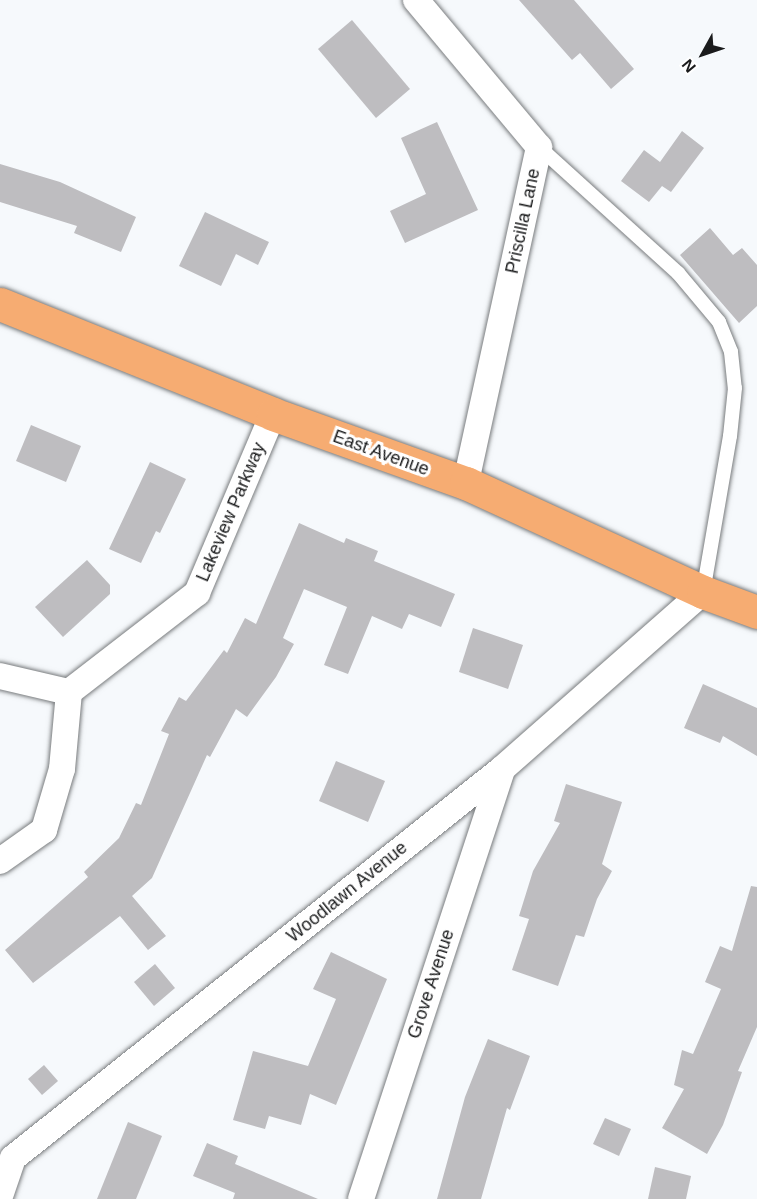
<!DOCTYPE html>
<style>
body{margin:0}
#map{position:relative;width:757px;height:1199px;overflow:hidden;background:#f6f9fc;font-family:Arial,sans-serif}
div>[style]{position:absolute}
.building>*{inset:0;background:#bebdc0}
.roads{filter:drop-shadow(0 0 2px #797c7e) drop-shadow(0 0 2px #797c7e)}
.service>*{height:14px;margin:-7px;padding:0 7px;transform-origin:7px;border-radius:7px;background:#fff}
.minor>*{height:26px;margin:-13px;padding:0 13px;transform-origin:13px;border-radius:13px;background:#fff}
.trunk>*{height:33px;margin:-16.5px;padding:0 16.5px;transform-origin:16.5px;border-radius:16.5px;background:#f6ac72}
span{translate:-50% -50%;white-space:nowrap;text-align:center;line-height:1.15;-webkit-text-stroke:6px #fff;paint-order:stroke}
.street-label{font-size:18px;color:#1a1b1c}
.north{position:absolute;left:673px;top:24px;width:60px;height:60px;-webkit-text-stroke:4px #fff;paint-order:stroke;rotate:230deg;font-size:16px;font-weight:700;line-height:24px;text-align:center;color:#1a1b1c}
.north::after{content:'';display:block;margin:auto;width:21px;height:27px;background:#1a1b1c;clip-path:polygon(50% 0,100% 100%,50% 72%,0 100%)}
</style>
<div id="map">
<div class="building">
<i style="clip-path:polygon(519px 0,574px 0,634px 69px,611px 89px,580px 53px,572px 60px)"></i>
<i style="clip-path:polygon(352px 20px,410px 89px,376px 118px,318px 49px)"></i>
<i style="clip-path:polygon(437px 122px,478px 210px,405px 243px,390px 211px,426px 194px,401px 138px)"></i>
<i style="clip-path:polygon(682px 131px,704px 148px,671px 192px,662px 186px,649px 202px,621px 181px,644px 150px,660px 162px)"></i>
<i style="clip-path:polygon(0 164px,60px 182px,136px 217px,121px 252px,74px 233px,77px 226px,0 202px)"></i>
<i style="clip-path:polygon(205px 212px,269px 242px,258px 265px,236px 254px,221px 286px,179px 266px)"></i>
<i style="clip-path:polygon(710px 228px,733px 255px,742px 248px,757px 265px,757px 306px,739px 323px,680px 255px)"></i>
<i style="clip-path:polygon(31px 425px,81px 446px,66px 482px,16px 461px)"></i>
<i style="clip-path:polygon(150px 462px,186px 479px,160px 533px,156px 531px,141px 563px,109px 549px)"></i>
<i style="clip-path:polygon(299px 523px,344px 543px,346px 538px,378px 551px,374px 561px,455px 594px,441px 627px,409px 614px,402px 629px,372px 616px,348px 674px,324px 665px,347px 607px,304px 589px,283px 638px,294px 644px,276px 677px,247px 717px,236px 709px,210px 757px,207px 755px,152px 878px,132px 896px,166px 936px,148px 950px,120px 916px,33px 983px,5px 950px,88px 877px,84px 872px,119px 838px,136px 803px,141px 805px,169px 734px,161px 731px,179px 697px,186px 701px,224px 650px,227px 653px,245px 618px,256px 624px)"></i>
<i style="clip-path:polygon(87px 560px,110px 585px,110px 594px,63px 637px,35px 607px)"></i>
<i style="clip-path:polygon(473px 628px,523px 645px,508px 689px,459px 672px)"></i>
<i style="clip-path:polygon(703px 684px,757px 708px,757px 756px,723px 736px,720px 743px,684px 728px)"></i>
<i style="clip-path:polygon(336px 761px,385px 781px,368px 822px,319px 801px)"></i>
<i style="clip-path:polygon(566px 784px,622px 802px,602px 864px,612px 871px,597px 899px,584px 937px,576px 935px,558px 986px,512px 970px,529px 919px,519px 916px,533px 871px,560px 823px,554px 821px)"></i>
<i style="clip-path:polygon(751px 886px,757px 887px,757px 1027px,738px 1071px,742px 1072px,723px 1125px,707px 1154px,662px 1128px,684px 1089px,674px 1085px,682px 1050px,693px 1054px,721px 989px,705px 982px,720px 946px,732px 951px)"></i>
<i style="clip-path:polygon(331px 952px,387px 979px,336px 1105px,310px 1094px,301px 1125px,269px 1116px,265px 1129px,233px 1120px,253px 1051px,308px 1066px,336px 999px,313px 989px)"></i>
<i style="clip-path:polygon(155px 964px,175px 988px,154px 1006px,134px 982px)"></i>
<i style="clip-path:polygon(488px 1039px,530px 1056px,510px 1110px,507px 1108px,481px 1199px,437px 1199px,465px 1097px)"></i>
<i style="clip-path:polygon(44px 1065px,58px 1081px,42px 1095px,28px 1079px)"></i>
<i style="clip-path:polygon(605px 1118px,631px 1129px,619px 1156px,593px 1144px)"></i>
<i style="clip-path:polygon(128px 1122px,162px 1136px,136px 1199px,97px 1199px)"></i>
<i style="clip-path:polygon(207px 1143px,238px 1156px,235px 1164px,318px 1199px,233px 1199px,235px 1193px,193px 1176px)"></i>
<i style="clip-path:polygon(655px 1167px,691px 1176px,686px 1199px,648px 1199px)"></i>
</div>
<div class="roads">
<div class="service">
<i style="left:539px;top:147px;width:188px;rotate:42.2deg"></i>
<i style="left:678px;top:273px;width:64px;rotate:50.1deg"></i>
<i style="left:719px;top:322px;width:32px;rotate:68deg"></i>
<i style="left:731px;top:352px;width:36px;rotate:84deg"></i>
<i style="left:735px;top:388px;width:48px;rotate:95.9deg"></i>
<i style="left:730px;top:436px;width:158px;rotate:99.8deg"></i>
</div>
<div class="minor">
<i style="left:416px;top:0;width:192px;rotate:50.1deg"></i>
<i style="left:539px;top:147px;width:344px;rotate:102.3deg"></i>
<i style="left:0;top:676px;width:71px;rotate:13.1deg"></i>
<i style="left:0;top:861px;width:54px;rotate:-35.2deg"></i>
<i style="left:44px;top:830px;width:64px;rotate:-73.6deg"></i>
<i style="left:62px;top:769px;width:77px;rotate:-84.8deg"></i>
<i style="left:69px;top:692px;width:162px;rotate:-37.7deg"></i>
<i style="left:197px;top:593px;width:194px;rotate:-67deg"></i>
<i style="left:0;top:1196px;width:40px;rotate:-71.1deg"></i>
<i style="left:13px;top:1158px;width:625px;rotate:-38.5deg"></i>
<i style="left:502px;top:769px;width:268px;rotate:-41.4deg"></i>
<i style="left:361px;top:1199px;width:453px;rotate:-71.8deg"></i>
</div>
<div class="trunk">
<i style="left:0;top:304px;width:294px;rotate:21.9deg"></i>
<i style="left:273px;top:414px;width:205px;rotate:19.7deg"></i>
<i style="left:466px;top:483px;width:261px;rotate:24.7deg"></i>
<i style="left:703px;top:592px;width:58px;rotate:20.3deg"></i>
</div>
</div>
<div class="street-label">
<span style="left:523px;top:221px;rotate:-78deg">Priscilla Lane</span>
<span style="left:381px;top:453px;rotate:20deg">East Avenue</span>
<span style="left:231px;top:512px;rotate:-67deg">Lakeview Parkway</span>
<span style="left:347px;top:892px;rotate:-39deg">Woodlawn Avenue</span>
<span style="left:431px;top:984px;rotate:-72deg">Grove Avenue</span>
</div>
<div class="north">N</div>
</div>
